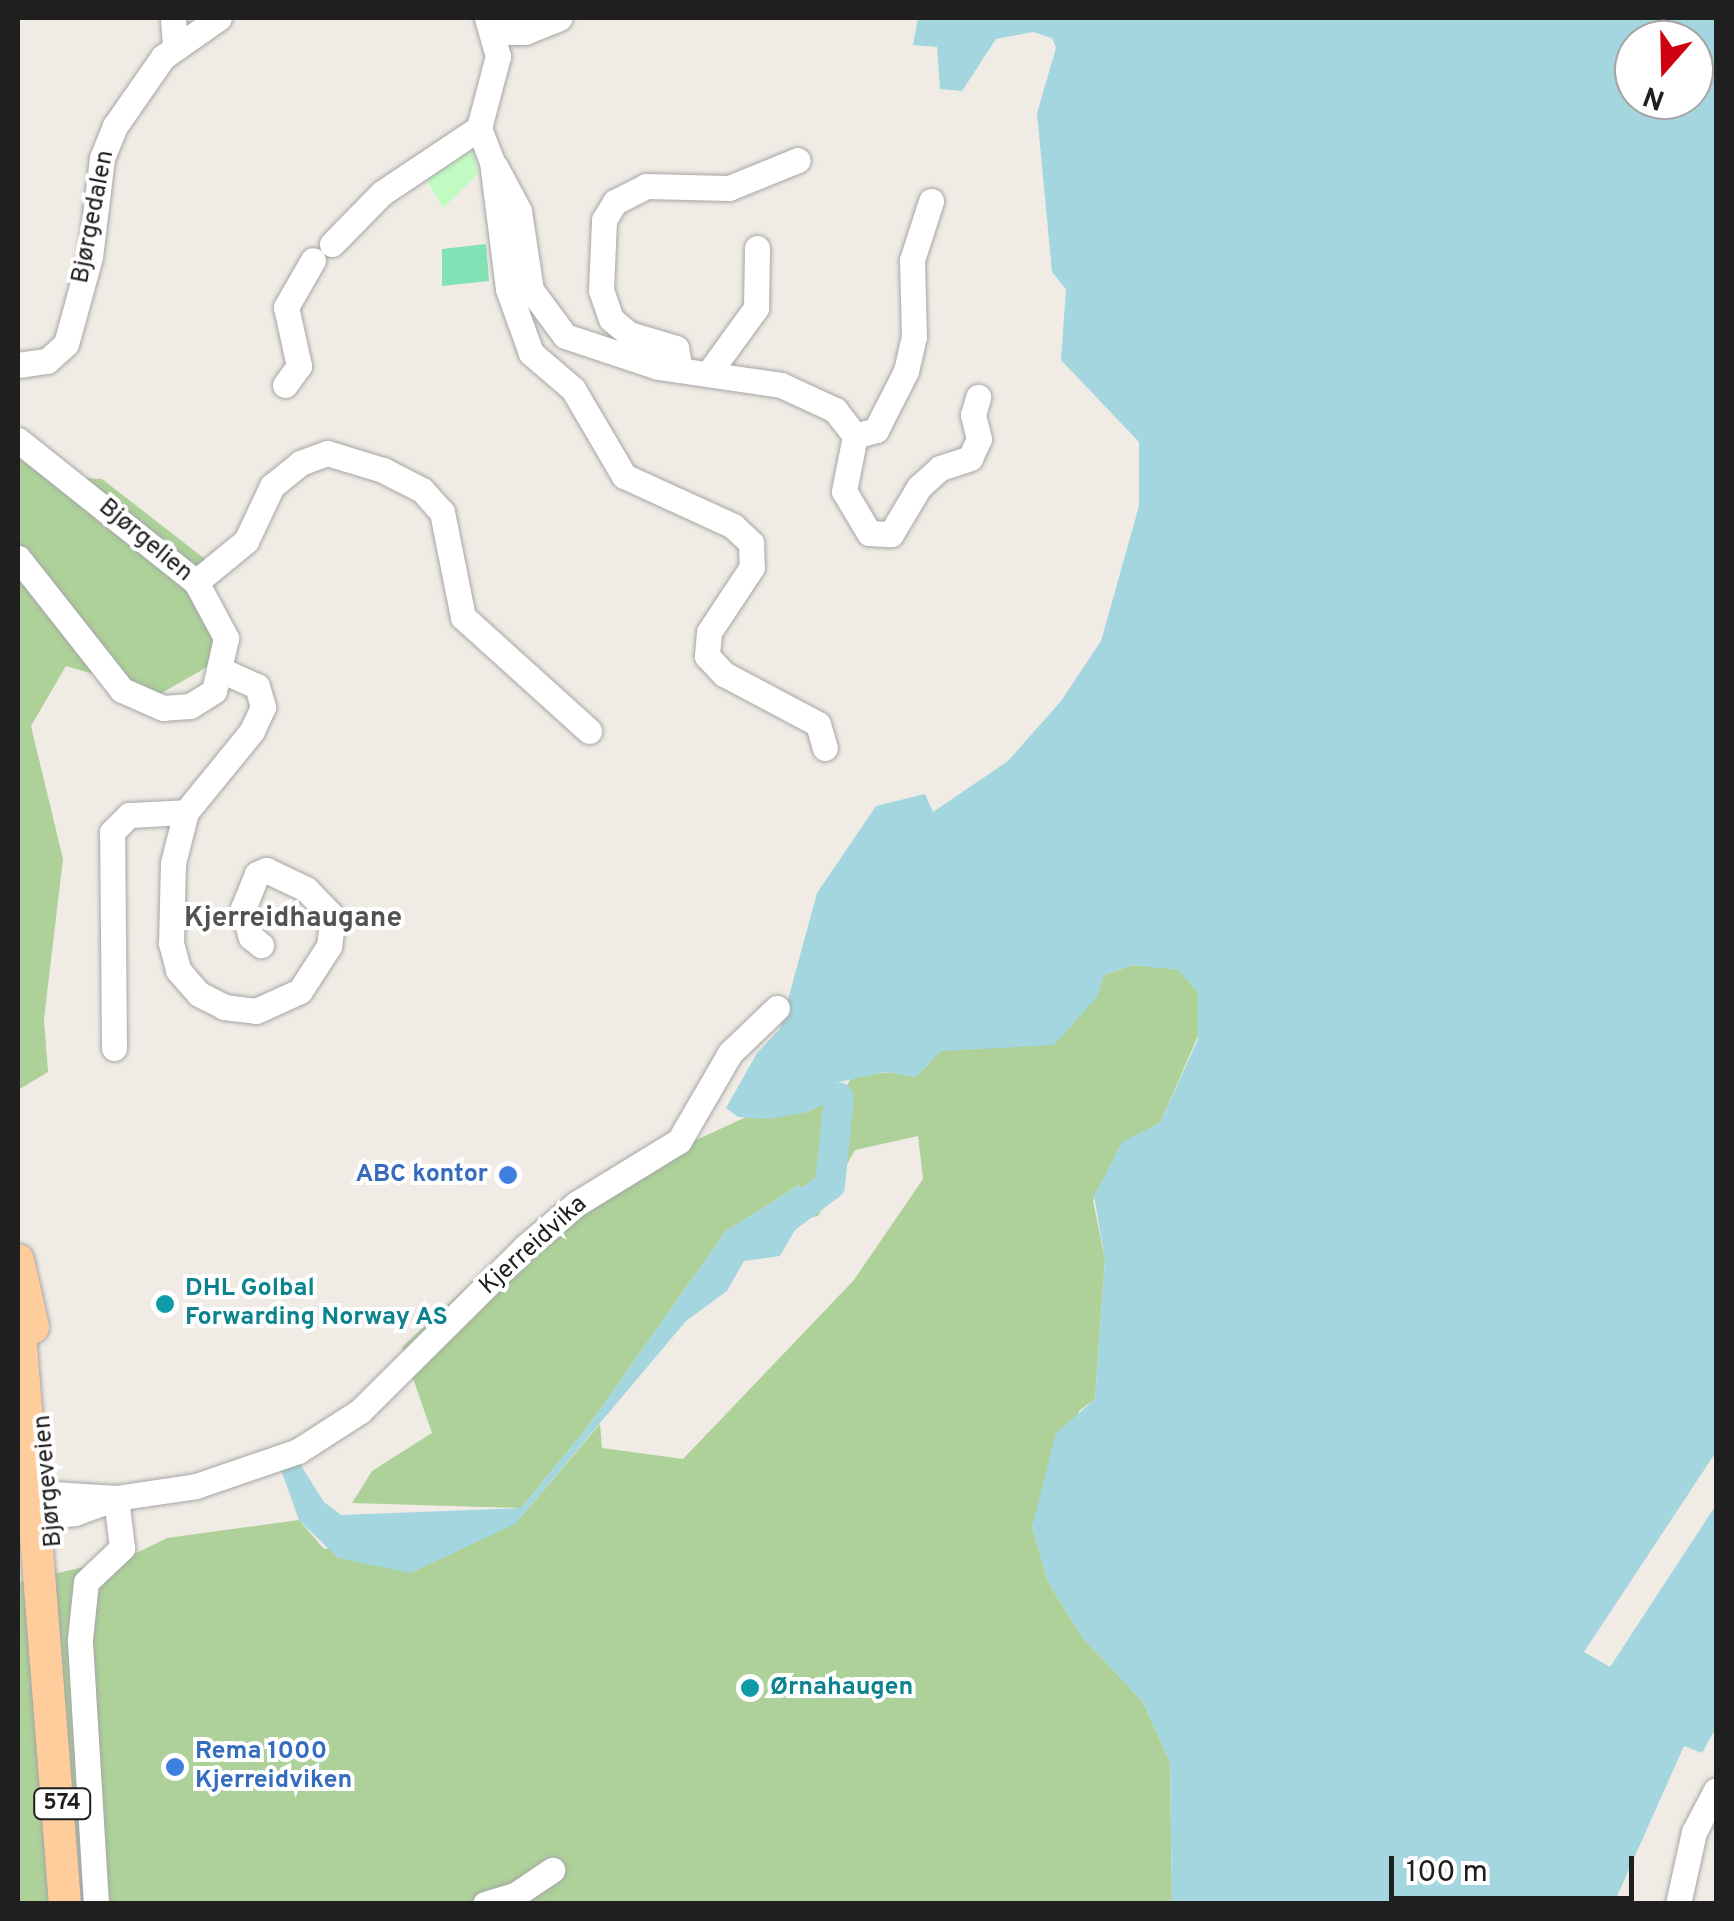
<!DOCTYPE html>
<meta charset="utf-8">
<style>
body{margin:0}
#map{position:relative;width:1734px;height:1921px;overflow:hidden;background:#f0ece5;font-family:Overpass,sans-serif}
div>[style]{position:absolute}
.forest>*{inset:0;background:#add199}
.park>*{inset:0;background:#c1fbc2}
.pitch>*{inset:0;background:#81e2b5}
.water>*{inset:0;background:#a4d6df}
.river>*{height:30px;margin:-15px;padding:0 15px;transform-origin:15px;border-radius:15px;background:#a4d6df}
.roads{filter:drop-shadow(0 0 2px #a6a6a6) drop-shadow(0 0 2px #a6a6a6)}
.minor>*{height:25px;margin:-12.5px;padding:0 12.5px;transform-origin:12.5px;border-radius:12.5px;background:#fff}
.major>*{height:32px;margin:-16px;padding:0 16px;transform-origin:16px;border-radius:16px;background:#ffcd9c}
.dots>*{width:28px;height:28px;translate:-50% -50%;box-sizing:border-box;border:5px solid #fff;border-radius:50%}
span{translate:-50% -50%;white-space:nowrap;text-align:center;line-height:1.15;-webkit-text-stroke:8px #fff;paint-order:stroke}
.shield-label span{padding:2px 8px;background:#fff;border:2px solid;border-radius:8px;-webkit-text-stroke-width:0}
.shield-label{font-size:22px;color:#1f1f1f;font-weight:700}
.street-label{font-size:25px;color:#1f1f1f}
.shop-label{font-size:25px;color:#366cbe;font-weight:700}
.right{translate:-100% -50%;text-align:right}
.left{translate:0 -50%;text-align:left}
.culture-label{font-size:25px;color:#0d838f;font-weight:700}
.neighbourhood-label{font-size:28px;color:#525252;font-weight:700}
.frame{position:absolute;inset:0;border:20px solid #1f1f1f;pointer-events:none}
.north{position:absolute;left:1614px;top:20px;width:100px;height:100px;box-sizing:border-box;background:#fff;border:2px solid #a5a5a5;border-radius:50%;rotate:200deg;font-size:28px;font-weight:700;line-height:40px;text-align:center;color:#1f1f1f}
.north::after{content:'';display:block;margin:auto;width:35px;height:45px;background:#cf000f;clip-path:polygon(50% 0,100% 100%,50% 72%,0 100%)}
.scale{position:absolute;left:1389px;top:1856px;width:245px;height:45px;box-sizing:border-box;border:5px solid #1f1f1f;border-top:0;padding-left:12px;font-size:30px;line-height:35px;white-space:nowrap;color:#1f1f1f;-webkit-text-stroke:8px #fff;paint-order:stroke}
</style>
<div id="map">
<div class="forest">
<i style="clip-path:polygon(18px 458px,43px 476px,102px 479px,205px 559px,195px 592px,235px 651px,160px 694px,66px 666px,31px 726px,63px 859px,44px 1019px,48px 1072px,18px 1090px)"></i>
<i style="clip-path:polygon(1133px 965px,1178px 969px,1198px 992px,1201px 1029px,1160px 1123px,1122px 1143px,1093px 1200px,1105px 1260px,1095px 1399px,1079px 1411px,1032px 1527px,1048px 1582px,1082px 1637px,1143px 1702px,1170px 1763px,1172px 1903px,18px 1903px,18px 1582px,128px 1557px,167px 1538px,299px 1520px,324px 1549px,515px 1524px,600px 1424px,602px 1448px,683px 1459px,854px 1280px,923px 1179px,918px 1136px,855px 1150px,818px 1216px,799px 1220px,811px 1202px,799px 1185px,726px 1231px,586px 1429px,521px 1508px,352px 1503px,372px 1471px,432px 1433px,402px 1347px,476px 1279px,655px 1159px,746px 1117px,807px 1112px,841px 1095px,852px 1077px,891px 1072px,916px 1077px,940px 1051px,1032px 1044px,1104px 975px)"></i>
</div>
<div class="park">
<i style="clip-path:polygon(473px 150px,478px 174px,443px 208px,425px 177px)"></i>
</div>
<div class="pitch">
<i style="clip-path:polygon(486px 244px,489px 281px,442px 286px,442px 249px)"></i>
</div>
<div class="water">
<i style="clip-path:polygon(evenodd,918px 18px,1716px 18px,1716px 1452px,1584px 1652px,1610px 1667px,1716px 1505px,1716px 1728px,1702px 1753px,1684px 1746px,1614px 1903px,1172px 1903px,1170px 1763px,1143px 1702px,1082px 1637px,1048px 1582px,1032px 1527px,1056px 1433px,1095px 1399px,1105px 1260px,1094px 1196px,1122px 1142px,1160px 1123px,1198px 1039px,1198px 992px,1178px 970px,1133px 965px,1104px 975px,1097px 997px,1054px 1045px,940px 1051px,916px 1077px,885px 1072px,835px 1083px,839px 1097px,807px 1112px,768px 1119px,738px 1117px,726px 1108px,757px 1053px,780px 1029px,817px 893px,876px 806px,925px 794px,933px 812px,1008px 761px,1061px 701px,1101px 641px,1139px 506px,1139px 442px,1061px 360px,1066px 289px,1052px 272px,1037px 113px,1056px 48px,1052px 38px,1033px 32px,996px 39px,962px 91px,940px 89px,937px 47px,913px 45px,918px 18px,1634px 40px,1694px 40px,1694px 100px,1634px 100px,1634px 40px)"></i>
<i style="clip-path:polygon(799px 1185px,811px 1202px,780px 1256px,744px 1261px,727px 1291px,686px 1321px,515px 1524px,411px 1573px,338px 1558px,299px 1520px,280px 1467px,297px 1459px,324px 1502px,341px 1515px,521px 1508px,586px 1429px,726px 1231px)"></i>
</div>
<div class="river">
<i style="left:778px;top:1224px;width:65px;rotate:-36.9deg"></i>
<i style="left:830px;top:1185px;width:88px;rotate:-84.2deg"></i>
</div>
<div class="roads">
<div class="minor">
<i style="left:173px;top:18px;width:27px;rotate:86deg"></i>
<i style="left:487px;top:18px;width:40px;rotate:74deg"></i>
<i style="left:498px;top:56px;width:74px;rotate:104.8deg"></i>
<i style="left:479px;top:128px;width:36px;rotate:69deg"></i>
<i style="left:492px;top:162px;width:128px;rotate:82.8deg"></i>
<i style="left:508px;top:289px;width:68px;rotate:70.2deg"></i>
<i style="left:531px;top:353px;width:55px;rotate:40.6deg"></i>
<i style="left:573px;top:389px;width:101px;rotate:59.6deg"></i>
<i style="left:624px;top:476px;width:120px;rotate:24.6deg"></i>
<i style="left:733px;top:526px;width:25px;rotate:43deg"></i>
<i style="left:751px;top:543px;width:24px;rotate:88deg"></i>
<i style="left:752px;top:567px;width:78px;rotate:123.5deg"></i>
<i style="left:709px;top:632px;width:24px;rotate:95deg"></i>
<i style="left:707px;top:656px;width:25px;rotate:47deg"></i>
<i style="left:724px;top:674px;width:106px;rotate:28deg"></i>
<i style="left:818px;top:724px;width:25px;rotate:74deg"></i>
<i style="left:496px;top:32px;width:29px"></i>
<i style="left:525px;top:32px;width:37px;rotate:-22deg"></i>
<i style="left:495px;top:166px;width:51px;rotate:61.9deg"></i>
<i style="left:519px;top:211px;width:80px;rotate:81.4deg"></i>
<i style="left:531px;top:290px;width:57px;rotate:53.5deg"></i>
<i style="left:565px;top:336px;width:98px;rotate:18.4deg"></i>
<i style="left:658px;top:367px;width:124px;rotate:8.3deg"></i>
<i style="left:781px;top:385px;width:60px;rotate:24.8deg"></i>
<i style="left:835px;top:410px;width:33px;rotate:52deg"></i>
<i style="left:855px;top:436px;width:56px;rotate:101.3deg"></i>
<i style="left:844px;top:491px;width:49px;rotate:59.2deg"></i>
<i style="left:869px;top:533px;width:22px;rotate:3deg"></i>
<i style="left:891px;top:534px;width:55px;rotate:-59.2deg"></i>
<i style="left:919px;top:487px;width:28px;rotate:-42deg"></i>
<i style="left:940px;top:468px;width:32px;rotate:-18deg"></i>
<i style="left:970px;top:458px;width:21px;rotate:-65deg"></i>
<i style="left:979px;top:439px;width:25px;rotate:-104deg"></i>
<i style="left:973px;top:415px;width:19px;rotate:-74deg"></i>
<i style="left:332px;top:244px;width:71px;rotate:-45.6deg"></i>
<i style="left:382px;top:193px;width:117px;rotate:-33.8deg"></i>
<i style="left:18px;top:365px;width:29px;rotate:-8deg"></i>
<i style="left:47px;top:361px;width:25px;rotate:-42deg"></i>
<i style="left:66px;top:344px;width:90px;rotate:-74.6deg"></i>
<i style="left:90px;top:257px;width:100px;rotate:-83.1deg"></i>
<i style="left:102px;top:158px;width:35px;rotate:-68deg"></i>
<i style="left:115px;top:126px;width:84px;rotate:-55.2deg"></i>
<i style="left:163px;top:57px;width:68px;rotate:-34.9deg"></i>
<i style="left:680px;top:370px;width:22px;rotate:-100deg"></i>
<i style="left:676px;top:348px;width:49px;rotate:-163.4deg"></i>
<i style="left:629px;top:334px;width:23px;rotate:-140deg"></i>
<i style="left:611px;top:319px;width:31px;rotate:-109deg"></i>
<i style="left:601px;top:290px;width:70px;rotate:-87.5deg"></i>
<i style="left:604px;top:220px;width:21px;rotate:-59deg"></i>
<i style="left:615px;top:202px;width:35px;rotate:-27deg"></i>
<i style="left:646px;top:186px;width:83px;rotate:1.4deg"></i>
<i style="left:729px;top:188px;width:74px;rotate:-22.1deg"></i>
<i style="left:708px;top:374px;width:82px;rotate:-54deg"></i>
<i style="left:756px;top:308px;width:60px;rotate:-89deg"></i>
<i style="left:285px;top:385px;width:24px;rotate:-54deg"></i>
<i style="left:299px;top:366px;width:60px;rotate:-102.4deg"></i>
<i style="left:286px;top:307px;width:54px;rotate:-60.1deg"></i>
<i style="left:855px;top:436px;width:22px;rotate:-16deg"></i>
<i style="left:876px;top:430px;width:66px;rotate:-63deg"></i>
<i style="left:906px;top:371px;width:35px;rotate:-77deg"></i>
<i style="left:914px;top:337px;width:77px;rotate:-91.5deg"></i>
<i style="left:912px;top:260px;width:62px;rotate:-72.1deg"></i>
<i style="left:18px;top:440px;width:228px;rotate:38.6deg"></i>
<i style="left:196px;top:582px;width:64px;rotate:61.8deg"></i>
<i style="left:226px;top:638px;width:54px;rotate:102.8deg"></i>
<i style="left:214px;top:691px;width:28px;rotate:148deg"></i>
<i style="left:190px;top:706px;width:27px;rotate:176deg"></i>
<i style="left:163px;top:708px;width:45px;rotate:-156.3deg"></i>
<i style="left:122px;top:690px;width:168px;rotate:-128.2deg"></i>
<i style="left:196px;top:582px;width:65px;rotate:-39.4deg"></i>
<i style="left:246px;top:541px;width:61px;rotate:-64.7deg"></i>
<i style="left:272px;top:486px;width:36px;rotate:-39deg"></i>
<i style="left:300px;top:463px;width:29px;rotate:-20deg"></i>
<i style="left:327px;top:453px;width:59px;rotate:16.9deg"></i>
<i style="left:383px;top:470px;width:44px;rotate:27.1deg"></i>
<i style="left:422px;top:490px;width:30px;rotate:48deg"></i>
<i style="left:442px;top:512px;width:107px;rotate:78.7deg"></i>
<i style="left:463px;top:617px;width:170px;rotate:42.1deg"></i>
<i style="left:223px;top:671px;width:37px;rotate:24deg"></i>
<i style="left:257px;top:686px;width:22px;rotate:74deg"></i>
<i style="left:263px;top:707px;width:26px;rotate:115deg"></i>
<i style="left:252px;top:731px;width:104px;rotate:129.2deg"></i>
<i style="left:186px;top:812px;width:53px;rotate:104.3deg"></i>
<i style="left:173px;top:863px;width:80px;rotate:91.4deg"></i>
<i style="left:171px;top:943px;width:28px;rotate:75deg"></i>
<i style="left:178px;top:970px;width:32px;rotate:49deg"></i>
<i style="left:199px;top:994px;width:28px;rotate:27deg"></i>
<i style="left:224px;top:1007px;width:32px;rotate:7deg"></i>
<i style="left:256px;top:1011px;width:48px;rotate:-24.4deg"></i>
<i style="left:300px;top:991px;width:54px;rotate:-57.2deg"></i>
<i style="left:329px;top:946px;width:29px;rotate:-82deg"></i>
<i style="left:333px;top:917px;width:39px;rotate:-134deg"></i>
<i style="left:306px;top:889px;width:44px;rotate:-154.6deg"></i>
<i style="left:266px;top:870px;width:10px;rotate:156deg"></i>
<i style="left:257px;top:874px;width:37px;rotate:112deg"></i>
<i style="left:243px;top:908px;width:30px;rotate:75deg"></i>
<i style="left:251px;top:937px;width:13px;rotate:39deg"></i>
<i style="left:114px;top:1048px;width:216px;rotate:-90.5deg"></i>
<i style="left:112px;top:832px;width:24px;rotate:-45deg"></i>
<i style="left:129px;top:815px;width:57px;rotate:-3deg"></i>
<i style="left:116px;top:1498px;width:44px;rotate:159.9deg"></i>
<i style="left:75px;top:1513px;width:20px;rotate:174deg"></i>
<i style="left:55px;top:1515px;width:20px;rotate:-153deg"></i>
<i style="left:37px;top:1506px;width:20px;rotate:-37deg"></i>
<i style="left:53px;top:1494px;width:63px;rotate:3.6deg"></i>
<i style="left:116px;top:1498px;width:81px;rotate:-8.5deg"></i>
<i style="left:196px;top:1486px;width:108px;rotate:-18.9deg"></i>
<i style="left:298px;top:1451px;width:74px;rotate:-32.8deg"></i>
<i style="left:360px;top:1411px;width:233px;rotate:-44.8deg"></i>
<i style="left:525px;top:1247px;width:67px;rotate:-40.1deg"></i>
<i style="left:576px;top:1204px;width:121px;rotate:-31.5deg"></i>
<i style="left:679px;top:1141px;width:102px;rotate:-59.9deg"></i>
<i style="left:730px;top:1053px;width:65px;rotate:-43.8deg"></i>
<i style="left:96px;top:1904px;width:265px;rotate:-93.5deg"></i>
<i style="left:80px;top:1639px;width:57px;rotate:-84deg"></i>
<i style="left:86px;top:1582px;width:50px;rotate:-43.4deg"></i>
<i style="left:122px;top:1548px;width:50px;rotate:-96.8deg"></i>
<i style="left:485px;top:1904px;width:31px;rotate:-17deg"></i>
<i style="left:515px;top:1895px;width:45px;rotate:-34deg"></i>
<i style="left:1678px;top:1904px;width:74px;rotate:-77.5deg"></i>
<i style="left:1694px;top:1832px;width:47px;rotate:-62.4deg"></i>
</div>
<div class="major">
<i style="left:18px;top:1260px;width:69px;rotate:77.4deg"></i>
<i style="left:18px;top:1307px;width:599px;rotate:85.5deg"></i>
</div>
</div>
<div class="dots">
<i style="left:508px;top:1175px;background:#3f7fe0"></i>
<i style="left:165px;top:1304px;background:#0f9aa8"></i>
<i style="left:750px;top:1688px;background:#0f9aa8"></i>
<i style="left:175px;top:1767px;background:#3f7fe0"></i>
</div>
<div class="shield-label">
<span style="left:62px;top:1804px">574</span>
</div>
<div class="street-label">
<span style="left:94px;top:217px;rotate:-79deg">Bjørgedalen</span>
<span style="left:145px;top:541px;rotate:40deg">Bjørgelien</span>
<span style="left:534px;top:1246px;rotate:-42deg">Kjerreidvika</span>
<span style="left:49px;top:1481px;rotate:-95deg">Bjørgeveien</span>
</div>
<div class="shop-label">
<span class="right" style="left:488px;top:1175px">ABC kontor</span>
<span class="left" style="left:195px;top:1767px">Rema 1000<br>Kjerreidviken</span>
</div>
<div class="culture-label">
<span class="left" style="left:185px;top:1304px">DHL Golbal<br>Forwarding Norway AS</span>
<span class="left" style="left:770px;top:1688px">Ørnahaugen</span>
</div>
<div class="neighbourhood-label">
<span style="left:293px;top:919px">Kjerreidhaugane</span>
</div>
<div class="frame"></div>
<div class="north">N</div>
<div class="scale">100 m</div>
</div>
